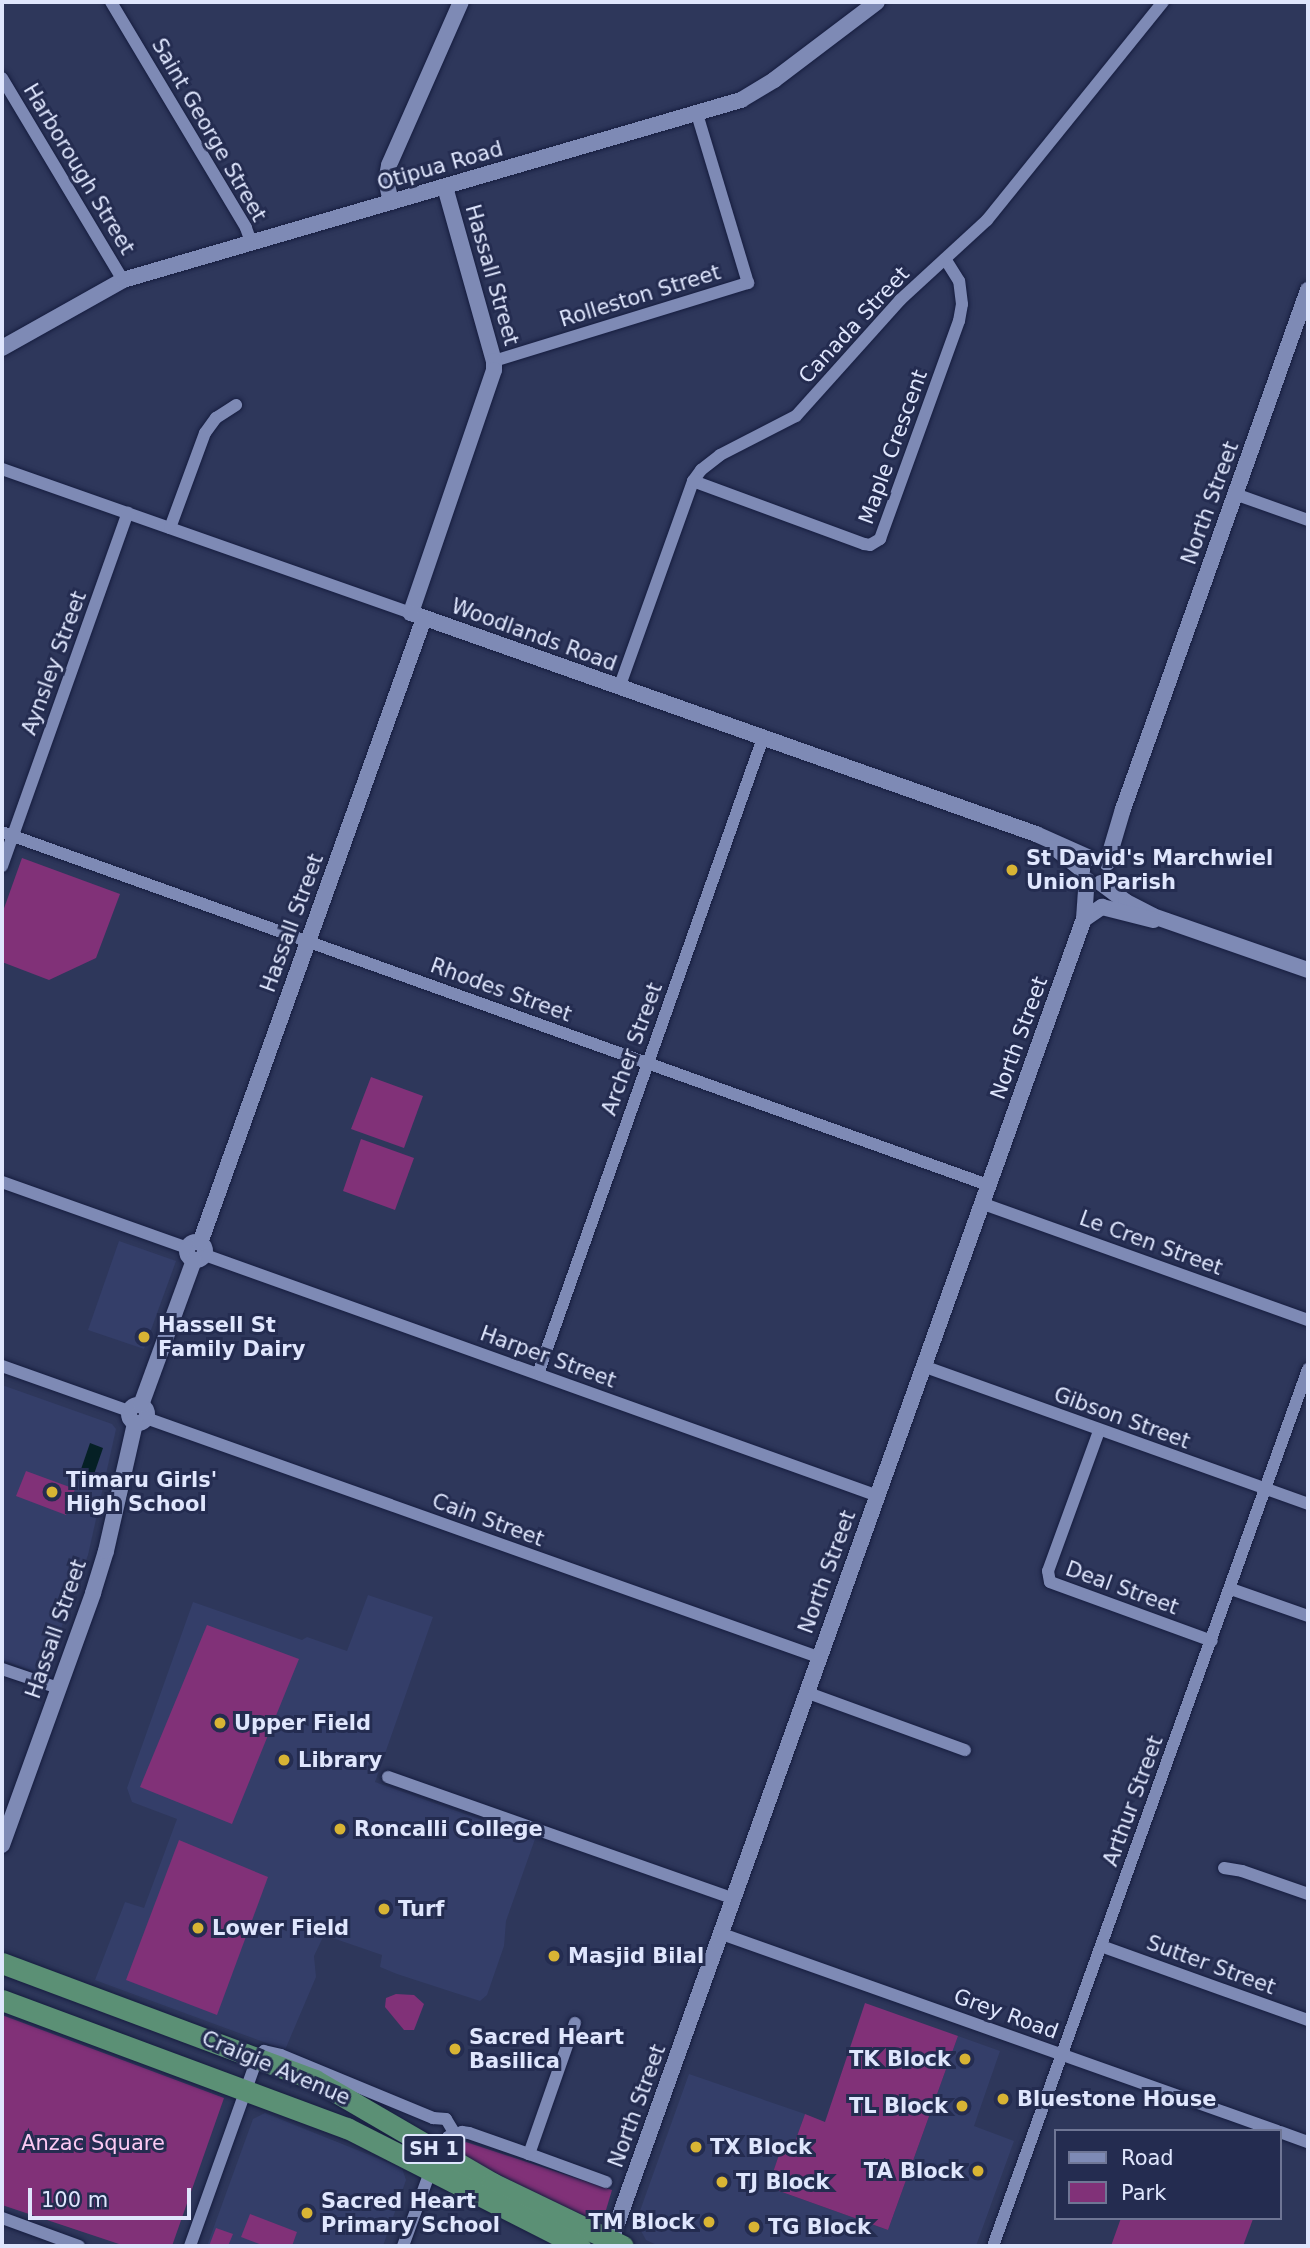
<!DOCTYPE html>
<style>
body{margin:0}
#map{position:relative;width:1310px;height:2248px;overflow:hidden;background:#2e375b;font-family:"DejaVu Sans",sans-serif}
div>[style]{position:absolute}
.built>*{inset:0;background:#343e69}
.green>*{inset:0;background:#813178}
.water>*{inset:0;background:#052025}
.roads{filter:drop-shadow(0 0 2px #161d3f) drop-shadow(0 0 2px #161d3f)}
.minor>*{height:12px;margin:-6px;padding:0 6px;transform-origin:6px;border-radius:6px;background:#7e8ab5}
.tertiary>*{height:16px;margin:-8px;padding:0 8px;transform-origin:8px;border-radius:8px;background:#7e8ab5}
.tertiary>.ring{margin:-8px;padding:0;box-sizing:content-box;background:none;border:16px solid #7e8ab5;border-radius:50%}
.trunk>*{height:21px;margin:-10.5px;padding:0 10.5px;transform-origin:10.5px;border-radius:10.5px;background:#5b9075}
.dots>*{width:19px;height:19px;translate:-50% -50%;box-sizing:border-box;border:4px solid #242c50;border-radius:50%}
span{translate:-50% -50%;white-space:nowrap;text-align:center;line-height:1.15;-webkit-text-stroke:6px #242c50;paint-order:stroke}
.shield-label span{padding:2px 5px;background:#242c50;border:2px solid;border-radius:5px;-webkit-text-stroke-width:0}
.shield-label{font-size:19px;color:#dfe6fd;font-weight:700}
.street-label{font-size:21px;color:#dfe6fd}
.poi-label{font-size:21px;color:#dfe6fd;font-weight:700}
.left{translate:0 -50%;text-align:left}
.right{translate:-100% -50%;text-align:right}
.park-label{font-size:21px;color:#fcc9f3}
.frame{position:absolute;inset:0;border:4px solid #dfe6fd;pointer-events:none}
.legend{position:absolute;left:1054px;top:2129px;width:228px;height:91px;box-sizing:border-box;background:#242c50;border:2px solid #6f7695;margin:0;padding:9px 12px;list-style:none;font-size:21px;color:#dfe6fd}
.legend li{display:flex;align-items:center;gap:14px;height:35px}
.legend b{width:35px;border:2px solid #6f7695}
.scale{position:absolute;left:28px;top:2188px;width:163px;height:32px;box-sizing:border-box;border:4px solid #dfe6fd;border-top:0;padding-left:9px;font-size:21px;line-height:24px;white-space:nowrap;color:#dfe6fd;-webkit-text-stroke:5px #242c50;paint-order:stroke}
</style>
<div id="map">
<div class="built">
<i style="clip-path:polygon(119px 1241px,176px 1261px,144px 1349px,88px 1330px)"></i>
<i style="clip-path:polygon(2px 1385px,112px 1424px,116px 1429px,88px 1555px,44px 1675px,2px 1660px)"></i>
<i style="clip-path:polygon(368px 1595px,433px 1617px,375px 1782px,535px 1839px,506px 1921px,504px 1946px,487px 1995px,480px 2001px,397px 1974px,380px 1967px,382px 1955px,324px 1935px,314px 1956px,316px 1977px,285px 2050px,95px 1980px,125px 1902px,144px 1908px,177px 1819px,132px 1802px,127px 1788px,193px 1602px,302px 1640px,307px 1637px,347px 1651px)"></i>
<i style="clip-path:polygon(958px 2036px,1000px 2051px,974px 2126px,1014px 2141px,976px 2246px,659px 2246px,646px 2240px,636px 2222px,689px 2074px,805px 2114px,793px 2147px,783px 2144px,768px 2187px,888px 2230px)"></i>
<i style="clip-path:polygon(265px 2113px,402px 2168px,406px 2180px,383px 2246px,207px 2246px,253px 2119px)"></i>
</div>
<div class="green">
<i style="clip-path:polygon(22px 858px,120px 894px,96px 958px,49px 980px,2px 962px,2px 914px)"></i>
<i style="clip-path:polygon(371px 1077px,423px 1096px,404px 1148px,351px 1129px)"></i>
<i style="clip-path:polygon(361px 1139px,414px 1158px,395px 1210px,343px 1191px)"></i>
<i style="clip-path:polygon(26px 1471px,75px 1489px,66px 1515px,16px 1496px)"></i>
<i style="clip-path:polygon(207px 1625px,299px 1659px,232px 1824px,140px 1787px)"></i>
<i style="clip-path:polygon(179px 1840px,268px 1877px,217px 2015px,126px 1980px)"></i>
<i style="clip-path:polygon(396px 1994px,414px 1995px,424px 2004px,414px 2030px,404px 2030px,385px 2007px,386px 1998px)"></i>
<i style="clip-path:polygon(865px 2003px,958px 2036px,888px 2230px,768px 2187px,783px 2143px,793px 2147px,805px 2114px,825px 2122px)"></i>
<i style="clip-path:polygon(2px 2015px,224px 2098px,172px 2246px,125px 2246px,2px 2205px)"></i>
<i style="clip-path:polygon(466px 2142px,612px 2190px,606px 2210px,596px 2218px,588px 2217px,548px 2200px,461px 2155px,459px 2147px)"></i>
<i style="clip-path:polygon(250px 2214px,297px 2232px,292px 2246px,265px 2246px,241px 2237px)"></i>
<i style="clip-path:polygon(1121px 2218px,1252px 2218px,1253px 2219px,1243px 2246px,1111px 2246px)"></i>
<i style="clip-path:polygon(216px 2228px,233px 2234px,228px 2246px,209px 2246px)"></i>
</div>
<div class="water">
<i style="clip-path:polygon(90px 1443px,103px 1448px,91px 1483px,78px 1478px)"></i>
</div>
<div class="roads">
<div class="minor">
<i style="left:111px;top:2px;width:263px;rotate:59.1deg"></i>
<i style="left:246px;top:228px;width:15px;rotate:70deg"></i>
<i style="left:2px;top:78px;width:235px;rotate:59.1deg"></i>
<i style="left:494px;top:361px;width:266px;rotate:-17.1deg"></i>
<i style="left:748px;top:283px;width:177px;rotate:-106.8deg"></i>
<i style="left:2px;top:469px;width:434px;rotate:19.4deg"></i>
<i style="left:693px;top:481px;width:182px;rotate:20.2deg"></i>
<i style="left:864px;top:544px;width:6px;rotate:9deg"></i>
<i style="left:870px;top:545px;width:12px;rotate:-31deg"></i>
<i style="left:880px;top:539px;width:232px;rotate:-70.1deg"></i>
<i style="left:959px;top:321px;width:17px;rotate:-80deg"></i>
<i style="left:962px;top:304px;width:23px;rotate:-97deg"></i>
<i style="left:959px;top:281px;width:26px;rotate:-122deg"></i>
<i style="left:1235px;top:494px;width:77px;rotate:19.6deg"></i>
<i style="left:170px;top:528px;width:101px;rotate:-69.8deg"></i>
<i style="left:205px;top:433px;width:19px;rotate:-54deg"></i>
<i style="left:216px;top:418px;width:24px;rotate:-33deg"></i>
<i style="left:619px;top:688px;width:220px;rotate:-70.3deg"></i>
<i style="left:693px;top:481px;width:14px;rotate:-54deg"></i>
<i style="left:701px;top:470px;width:24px;rotate:-38deg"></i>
<i style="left:720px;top:455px;width:85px;rotate:-27.2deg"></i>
<i style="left:796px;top:416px;width:156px;rotate:-48.1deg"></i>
<i style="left:900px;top:300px;width:118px;rotate:-42.6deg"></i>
<i style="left:987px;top:220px;width:280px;rotate:-51.1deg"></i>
<i style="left:2px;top:832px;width:1047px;rotate:19.7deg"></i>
<i style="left:2px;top:866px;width:375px;rotate:-70.4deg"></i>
<i style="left:2px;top:1182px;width:196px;rotate:19.6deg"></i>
<i style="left:981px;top:1203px;width:347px;rotate:19.7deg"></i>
<i style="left:205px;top:1255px;width:715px;rotate:19.7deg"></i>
<i style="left:2px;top:1366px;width:135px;rotate:19.5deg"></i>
<i style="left:923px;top:1366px;width:409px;rotate:19.7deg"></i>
<i style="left:538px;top:1374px;width:675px;rotate:-70.52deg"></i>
<i style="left:146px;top:1418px;width:713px;rotate:19.58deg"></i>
<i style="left:1099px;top:1431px;width:149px;rotate:110deg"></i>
<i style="left:1048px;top:1571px;width:11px;rotate:80deg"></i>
<i style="left:1050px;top:1582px;width:172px;rotate:20deg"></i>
<i style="left:1231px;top:1589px;width:82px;rotate:19.3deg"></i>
<i style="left:2px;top:1669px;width:59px;rotate:18.7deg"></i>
<i style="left:808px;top:1693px;width:167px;rotate:20deg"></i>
<i style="left:388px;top:1777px;width:367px;rotate:19.4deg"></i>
<i style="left:1224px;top:1868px;width:18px;rotate:9deg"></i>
<i style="left:1242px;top:1871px;width:70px;rotate:19.2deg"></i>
<i style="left:722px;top:1934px;width:589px;rotate:19.54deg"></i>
<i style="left:1101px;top:1946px;width:220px;rotate:19.7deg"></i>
<i style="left:1280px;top:2132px;width:30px;rotate:20deg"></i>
<i style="left:529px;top:2154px;width:82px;rotate:20deg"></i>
<i style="left:2px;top:2218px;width:82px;rotate:20deg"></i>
<i style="left:190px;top:2246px;width:202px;rotate:-70.3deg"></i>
<i style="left:258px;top:2056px;width:8px;rotate:-40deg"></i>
<i style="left:264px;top:2051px;width:17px;rotate:13deg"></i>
<i style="left:281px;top:2055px;width:165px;rotate:22.5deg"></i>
<i style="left:433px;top:2118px;width:13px;rotate:4deg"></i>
<i style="left:446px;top:2119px;width:17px;rotate:59deg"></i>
<i style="left:403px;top:2246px;width:82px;rotate:-70deg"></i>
<i style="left:431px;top:2169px;width:36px;rotate:-62deg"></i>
<i style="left:448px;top:2137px;width:15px;rotate:-20deg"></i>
<i style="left:462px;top:2132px;width:7px;rotate:8deg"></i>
<i style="left:469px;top:2133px;width:64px;rotate:19.3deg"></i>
<i style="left:529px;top:2154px;width:139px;rotate:-70.7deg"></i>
<i style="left:993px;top:2246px;width:932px;rotate:-70.24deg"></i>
</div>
<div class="tertiary">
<i style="left:445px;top:187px;width:181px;rotate:74.3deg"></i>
<i style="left:494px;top:361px;width:9px;rotate:90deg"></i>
<i style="left:494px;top:370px;width:257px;rotate:108.9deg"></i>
<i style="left:411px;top:613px;width:663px;rotate:19.47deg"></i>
<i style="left:1036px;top:834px;width:59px;rotate:24deg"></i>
<i style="left:391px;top:202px;width:22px;rotate:-103deg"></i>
<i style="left:386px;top:181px;width:16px;rotate:-79deg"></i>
<i style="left:389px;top:165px;width:178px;rotate:-66.2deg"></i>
<i style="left:2px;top:348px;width:139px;rotate:-29.3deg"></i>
<i style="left:123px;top:280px;width:644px;rotate:-16.24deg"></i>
<i style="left:741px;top:100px;width:39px;rotate:-31deg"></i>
<i style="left:774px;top:80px;width:129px;rotate:-37.1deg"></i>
<i style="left:1055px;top:848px;width:35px;rotate:39deg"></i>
<i style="left:1107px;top:863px;width:56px;rotate:-73.5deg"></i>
<i style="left:1123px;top:809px;width:551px;rotate:-70.38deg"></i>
<i style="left:1101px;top:883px;width:31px;rotate:37deg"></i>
<i style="left:1126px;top:902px;width:30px;rotate:27deg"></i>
<i style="left:1153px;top:916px;width:164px;rotate:19.2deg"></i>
<i style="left:1084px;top:919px;width:22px;rotate:-34deg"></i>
<i style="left:1102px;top:907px;width:53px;rotate:14.3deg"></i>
<i class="ring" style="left:187px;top:1242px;width:2px;height:2px"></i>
<i style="left:200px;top:1243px;width:664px;rotate:-70.28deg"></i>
<i class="ring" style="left:129px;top:1405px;width:2px;height:2px"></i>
<i style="left:141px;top:1405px;width:154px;rotate:-69.9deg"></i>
<i style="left:2px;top:1845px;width:268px;rotate:-70.1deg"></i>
<i style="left:93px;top:1593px;width:44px;rotate:-72.8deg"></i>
<i style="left:106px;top:1551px;width:131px;rotate:-77.2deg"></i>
<i style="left:609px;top:2246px;width:1409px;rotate:-70.31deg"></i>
<i style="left:1084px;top:919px;width:39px;rotate:-86deg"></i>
</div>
<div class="trunk">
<i style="left:2px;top:1963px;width:334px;rotate:20.5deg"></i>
<i style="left:315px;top:2080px;width:205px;rotate:30.2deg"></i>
<i style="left:492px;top:2183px;width:145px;rotate:25.7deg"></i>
<i style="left:2px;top:2000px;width:368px;rotate:20.4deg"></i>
<i style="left:347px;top:2128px;width:261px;rotate:26.9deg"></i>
</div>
</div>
<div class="dots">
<i style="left:1012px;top:870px;background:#d8b434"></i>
<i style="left:144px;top:1337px;background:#d8b434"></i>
<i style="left:52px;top:1492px;background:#d8b434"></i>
<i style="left:220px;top:1723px;background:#d8b434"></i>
<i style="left:284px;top:1760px;background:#d8b434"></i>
<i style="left:340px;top:1829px;background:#d8b434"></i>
<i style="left:384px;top:1909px;background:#d8b434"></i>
<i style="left:198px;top:1928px;background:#d8b434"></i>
<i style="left:554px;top:1956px;background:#d8b434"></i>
<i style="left:455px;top:2049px;background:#d8b434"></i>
<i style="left:965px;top:2059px;background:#d8b434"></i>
<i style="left:1003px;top:2099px;background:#d8b434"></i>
<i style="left:962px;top:2106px;background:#d8b434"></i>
<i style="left:696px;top:2147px;background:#d8b434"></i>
<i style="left:978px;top:2171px;background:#d8b434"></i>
<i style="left:722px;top:2182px;background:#d8b434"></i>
<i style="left:307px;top:2213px;background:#d8b434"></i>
<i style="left:709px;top:2222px;background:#d8b434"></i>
<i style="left:754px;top:2227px;background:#d8b434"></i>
</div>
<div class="shield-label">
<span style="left:434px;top:2149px">SH 1</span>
</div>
<div class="street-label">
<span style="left:209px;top:130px;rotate:60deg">Saint George Street</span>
<span style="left:440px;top:166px;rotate:-16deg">Otipua Road</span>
<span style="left:79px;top:169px;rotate:59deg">Harborough Street</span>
<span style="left:492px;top:275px;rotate:74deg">Hassall Street</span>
<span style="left:640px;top:296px;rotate:-17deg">Rolleston Street</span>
<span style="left:854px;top:325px;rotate:-47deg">Canada Street</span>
<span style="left:893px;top:447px;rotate:-70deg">Maple Crescent</span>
<span style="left:1210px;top:503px;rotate:-70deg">North Street</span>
<span style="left:534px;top:635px;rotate:20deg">Woodlands Road</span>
<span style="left:54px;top:663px;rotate:-70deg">Aynsley Street</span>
<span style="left:292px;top:923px;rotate:-70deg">Hassall Street</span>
<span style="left:501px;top:990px;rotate:20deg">Rhodes Street</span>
<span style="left:1019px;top:1038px;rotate:-70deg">North Street</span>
<span style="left:632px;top:1049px;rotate:-70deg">Archer Street</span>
<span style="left:1151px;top:1243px;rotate:20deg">Le Cren Street</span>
<span style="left:548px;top:1357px;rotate:20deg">Harper Street</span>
<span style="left:1122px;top:1418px;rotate:20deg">Gibson Street</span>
<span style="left:488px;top:1520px;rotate:20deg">Cain Street</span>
<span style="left:827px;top:1572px;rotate:-70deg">North Street</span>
<span style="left:1122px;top:1588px;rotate:20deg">Deal Street</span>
<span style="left:56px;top:1629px;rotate:-71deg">Hassall Street</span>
<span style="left:1133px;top:1801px;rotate:-70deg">Arthur Street</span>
<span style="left:1211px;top:1965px;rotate:20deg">Sutter Street</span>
<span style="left:1006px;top:2014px;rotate:20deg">Grey Road</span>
<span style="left:276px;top:2068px;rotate:23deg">Craigie Avenue</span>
<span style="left:637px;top:2106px;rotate:-70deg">North Street</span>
</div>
<div class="poi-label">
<span class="left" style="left:1026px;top:870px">St David's Marchwiel<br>Union Parish</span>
<span class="left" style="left:158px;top:1337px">Hassell St<br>Family Dairy</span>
<span class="left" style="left:66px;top:1492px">Timaru Girls'<br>High School</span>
<span class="left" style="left:234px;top:1723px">Upper Field</span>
<span class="left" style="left:298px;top:1760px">Library</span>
<span class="left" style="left:354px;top:1829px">Roncalli College</span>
<span class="left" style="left:398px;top:1909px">Turf</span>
<span class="left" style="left:212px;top:1928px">Lower Field</span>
<span class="left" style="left:568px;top:1956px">Masjid Bilal</span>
<span class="left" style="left:469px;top:2049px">Sacred Heart<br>Basilica</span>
<span class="right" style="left:951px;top:2059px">TK Block</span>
<span class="left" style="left:1017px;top:2099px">Bluestone House</span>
<span class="right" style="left:948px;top:2106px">TL Block</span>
<span class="left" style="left:710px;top:2147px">TX Block</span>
<span class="right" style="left:964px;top:2171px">TA Block</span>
<span class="left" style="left:736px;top:2182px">TJ Block</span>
<span class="left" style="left:321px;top:2213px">Sacred Heart<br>Primary School</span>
<span class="right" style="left:695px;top:2222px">TM Block</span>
<span class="left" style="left:768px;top:2227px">TG Block</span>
</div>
<div class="park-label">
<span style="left:93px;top:2143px">Anzac Square</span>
</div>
<div class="frame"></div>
<ul class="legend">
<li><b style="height:9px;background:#7e8ab5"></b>Road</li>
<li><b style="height:19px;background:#813178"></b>Park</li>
</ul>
<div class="scale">100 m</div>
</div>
